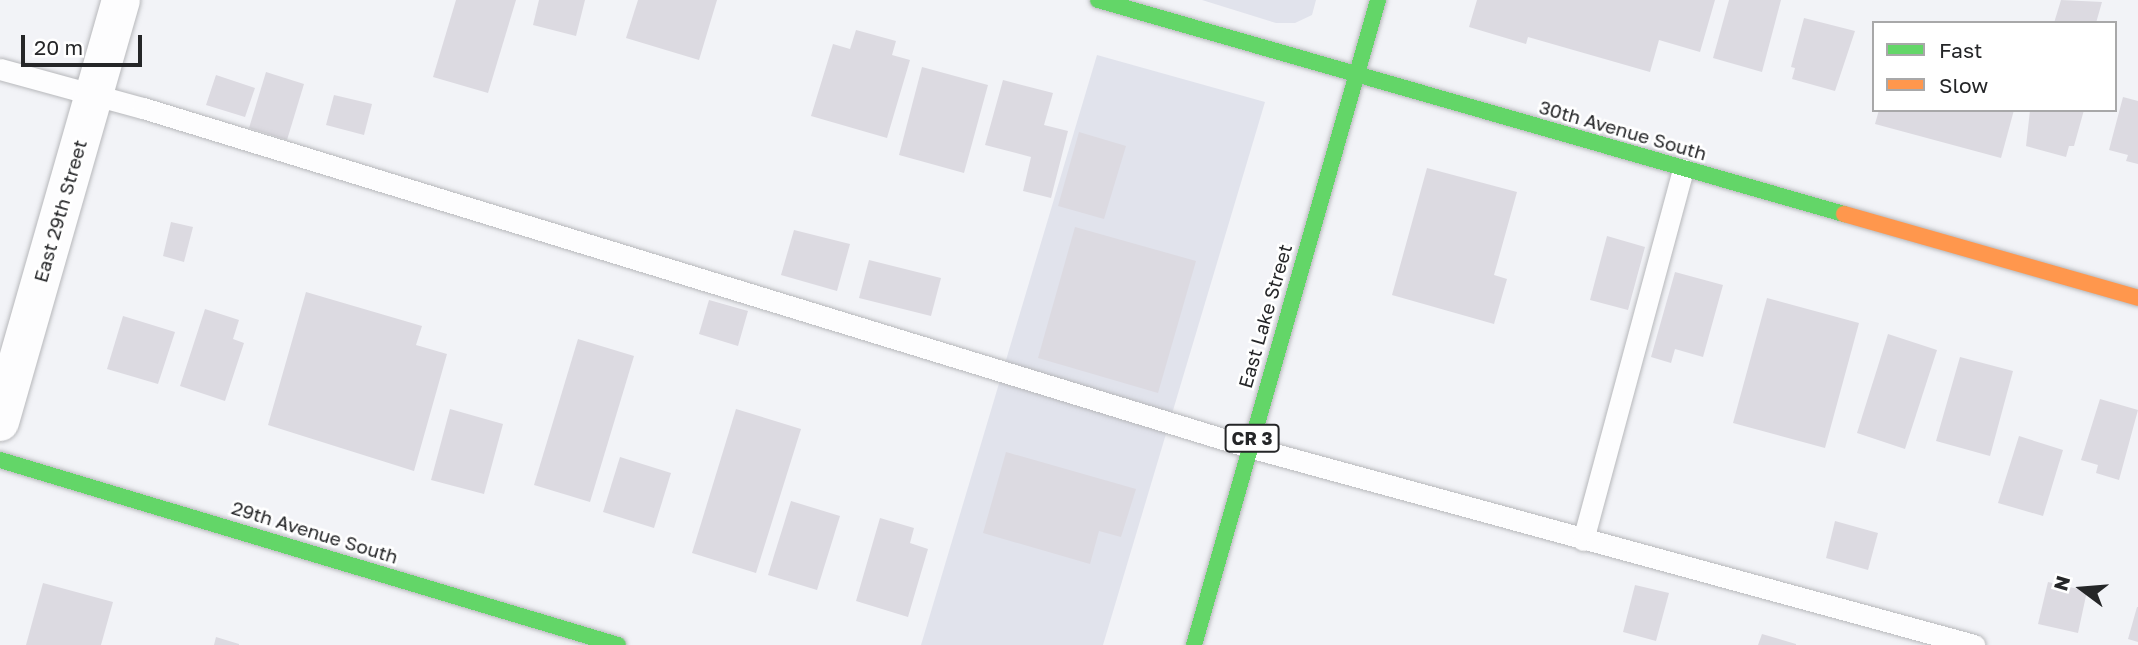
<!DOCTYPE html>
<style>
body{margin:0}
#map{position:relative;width:2138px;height:645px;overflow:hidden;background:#f2f3f7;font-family:"Golos Text",sans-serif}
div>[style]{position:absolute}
.built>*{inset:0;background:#e1e3ec}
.building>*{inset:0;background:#dcdae1}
.roads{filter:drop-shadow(0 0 2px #b7b8bb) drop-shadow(0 0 2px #b7b8bb)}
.lane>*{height:21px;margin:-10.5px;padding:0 10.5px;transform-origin:10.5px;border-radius:10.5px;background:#fdfdfe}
.street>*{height:38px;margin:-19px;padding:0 19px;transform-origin:19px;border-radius:19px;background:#fdfdfe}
.fast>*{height:16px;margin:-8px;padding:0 8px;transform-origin:8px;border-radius:8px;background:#63d668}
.slow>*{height:16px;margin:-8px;padding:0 8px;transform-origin:8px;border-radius:8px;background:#ff974d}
span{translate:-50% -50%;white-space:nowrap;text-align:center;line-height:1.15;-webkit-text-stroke:5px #fff;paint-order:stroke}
.shield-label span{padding:2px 5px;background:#fff;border:2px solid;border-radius:5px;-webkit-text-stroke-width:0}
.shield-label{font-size:18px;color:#252628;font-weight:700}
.street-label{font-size:19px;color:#252628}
.legend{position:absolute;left:1872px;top:21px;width:245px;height:91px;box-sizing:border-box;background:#fff;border:2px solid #a8a8a9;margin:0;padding:9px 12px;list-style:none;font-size:21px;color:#252628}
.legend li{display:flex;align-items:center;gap:14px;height:35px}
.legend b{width:35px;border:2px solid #a8a8a9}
.north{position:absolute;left:2047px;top:554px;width:70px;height:70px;-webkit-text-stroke:5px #fff;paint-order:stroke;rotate:286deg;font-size:19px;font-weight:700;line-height:28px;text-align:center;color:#252628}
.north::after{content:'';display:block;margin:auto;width:24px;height:32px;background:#252628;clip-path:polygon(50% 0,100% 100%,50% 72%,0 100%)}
.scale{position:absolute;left:21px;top:35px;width:121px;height:32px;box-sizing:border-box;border:4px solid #252628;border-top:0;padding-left:9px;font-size:21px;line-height:24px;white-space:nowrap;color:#252628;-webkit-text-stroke:5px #fff;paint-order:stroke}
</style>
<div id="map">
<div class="built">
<i style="clip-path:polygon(1202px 0,1316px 0,1312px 15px,1295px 23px,1276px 23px)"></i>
<i style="clip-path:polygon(1097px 55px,1265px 102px,1103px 645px,921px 645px)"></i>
</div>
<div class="building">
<i style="clip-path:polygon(456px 0,516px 0,488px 93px,433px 77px)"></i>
<i style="clip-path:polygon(539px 0,585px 0,576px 36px,533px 25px)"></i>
<i style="clip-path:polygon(638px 0,717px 0,699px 60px,626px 38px)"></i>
<i style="clip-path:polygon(1477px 0,1715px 0,1700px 52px,1659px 40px,1650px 72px,1528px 37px,1526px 44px,1469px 27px)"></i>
<i style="clip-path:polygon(1729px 0,1781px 0,1762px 72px,1713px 58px)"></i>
<i style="clip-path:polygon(2061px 0,2102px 2px,2096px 23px,2054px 23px)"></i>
<i style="clip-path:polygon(1804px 18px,1855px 31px,1835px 91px,1792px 79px,1795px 68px,1791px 67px)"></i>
<i style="clip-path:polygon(856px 30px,896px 41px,892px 55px,910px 60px,887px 138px,811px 116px,833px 44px,850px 49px)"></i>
<i style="clip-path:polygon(922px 67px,988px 85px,964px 173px,899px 155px)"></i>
<i style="clip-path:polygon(266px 72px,304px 84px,287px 140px,249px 128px)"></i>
<i style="clip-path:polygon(216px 75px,255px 88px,245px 117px,206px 105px)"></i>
<i style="clip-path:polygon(1003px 80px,1053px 93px,1044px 125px,1068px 131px,1051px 198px,1023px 191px,1031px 157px,985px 145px)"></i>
<i style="clip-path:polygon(334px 95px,372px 104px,364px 135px,326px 125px)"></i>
<i style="clip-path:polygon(2123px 97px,2138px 101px,2138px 164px,2126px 161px,2128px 155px,2109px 150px)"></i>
<i style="clip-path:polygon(1879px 110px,2014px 110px,2001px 158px,1875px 124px)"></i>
<i style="clip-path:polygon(2030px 110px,2084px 110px,2074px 146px,2069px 146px,2066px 157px,2026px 146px)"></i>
<i style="clip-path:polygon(1079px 132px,1126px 146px,1104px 219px,1058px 206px)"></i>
<i style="clip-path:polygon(1427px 168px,1517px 192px,1494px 275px,1507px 279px,1494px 324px,1392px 295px)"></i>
<i style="clip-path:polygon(171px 222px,193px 227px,184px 262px,163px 256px)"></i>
<i style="clip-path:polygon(1075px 227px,1196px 261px,1158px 393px,1038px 358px)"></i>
<i style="clip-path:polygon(794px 230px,850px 244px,837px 291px,781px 275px)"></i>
<i style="clip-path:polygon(1607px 236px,1645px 247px,1628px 310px,1590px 300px)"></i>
<i style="clip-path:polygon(869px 260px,941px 278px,931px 316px,859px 298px)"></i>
<i style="clip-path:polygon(1675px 272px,1723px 285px,1703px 357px,1675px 349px,1671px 363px,1651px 357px)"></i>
<i style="clip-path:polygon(306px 292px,422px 326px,416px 345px,447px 354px,414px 471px,268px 425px)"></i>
<i style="clip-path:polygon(1767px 298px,1859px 323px,1825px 448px,1733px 423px)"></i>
<i style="clip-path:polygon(709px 300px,748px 311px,738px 346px,699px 334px)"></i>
<i style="clip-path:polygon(205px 309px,239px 320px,233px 339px,244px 343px,225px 401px,180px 386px)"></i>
<i style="clip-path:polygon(123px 316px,175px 332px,158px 384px,107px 369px)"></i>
<i style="clip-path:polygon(1888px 334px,1937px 350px,1905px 449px,1857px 433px)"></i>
<i style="clip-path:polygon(578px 339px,634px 356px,590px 502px,534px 485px)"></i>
<i style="clip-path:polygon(1960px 357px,2013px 371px,1990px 456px,1936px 441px)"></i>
<i style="clip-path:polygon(2100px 399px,2138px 410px,2119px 480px,2096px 473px,2098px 465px,2081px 460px)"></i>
<i style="clip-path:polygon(450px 409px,503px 424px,484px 494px,431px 480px)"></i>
<i style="clip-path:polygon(736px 409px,801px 429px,756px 573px,692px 553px)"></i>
<i style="clip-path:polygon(2019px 436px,2063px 450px,2043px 516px,1998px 503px)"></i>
<i style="clip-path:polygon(1006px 452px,1136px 489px,1121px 537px,1099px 531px,1090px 564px,983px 533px)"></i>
<i style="clip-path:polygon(620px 457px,671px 473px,654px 528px,603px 512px)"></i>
<i style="clip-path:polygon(791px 501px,840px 516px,817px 590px,768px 575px)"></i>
<i style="clip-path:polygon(880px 518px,914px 528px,910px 543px,928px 549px,908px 617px,856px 601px)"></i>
<i style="clip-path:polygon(1835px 521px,1878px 533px,1868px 570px,1826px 558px)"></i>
<i style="clip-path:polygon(2048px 582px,2087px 591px,2078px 633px,2038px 624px)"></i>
<i style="clip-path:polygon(43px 583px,113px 602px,101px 645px,26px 645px)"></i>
<i style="clip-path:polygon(1635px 585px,1669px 593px,1656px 641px,1623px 632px)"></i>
<i style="clip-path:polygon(2137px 607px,2138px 607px,2138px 642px,2128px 639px)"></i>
<i style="clip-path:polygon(1762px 634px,1796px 644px,1796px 645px,1758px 645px)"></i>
<i style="clip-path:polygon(216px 637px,239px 644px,239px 645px,214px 645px)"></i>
</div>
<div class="roads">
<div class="lane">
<i style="left:0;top:69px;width:148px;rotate:15.3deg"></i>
<i style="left:143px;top:108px;width:1157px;rotate:17.04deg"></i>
<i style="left:1249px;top:447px;width:752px;rotate:15.28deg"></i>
<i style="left:1583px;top:540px;width:384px;rotate:-74.9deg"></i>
</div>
<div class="street">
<i style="left:0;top:422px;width:439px;rotate:-74deg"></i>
</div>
<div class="fast">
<i style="left:1098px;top:0;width:776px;rotate:16.01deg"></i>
<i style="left:0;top:460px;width:645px;rotate:16.67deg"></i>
<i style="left:1194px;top:645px;width:671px;rotate:-74.08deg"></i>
</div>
<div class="slow">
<i style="left:1844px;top:214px;width:306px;rotate:15.9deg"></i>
</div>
</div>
<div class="shield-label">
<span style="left:1252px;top:438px">CR 3</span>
</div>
<div class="street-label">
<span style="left:1623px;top:130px;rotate:16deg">30th Avenue South</span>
<span style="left:60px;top:211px;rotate:-74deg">East 29th Street</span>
<span style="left:1265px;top:316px;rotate:-74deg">East Lake Street</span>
<span style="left:315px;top:532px;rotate:17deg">29th Avenue South</span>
</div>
<ul class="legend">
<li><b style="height:9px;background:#63d668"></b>Fast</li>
<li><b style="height:9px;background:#ff974d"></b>Slow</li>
</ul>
<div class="north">N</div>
<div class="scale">20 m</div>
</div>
